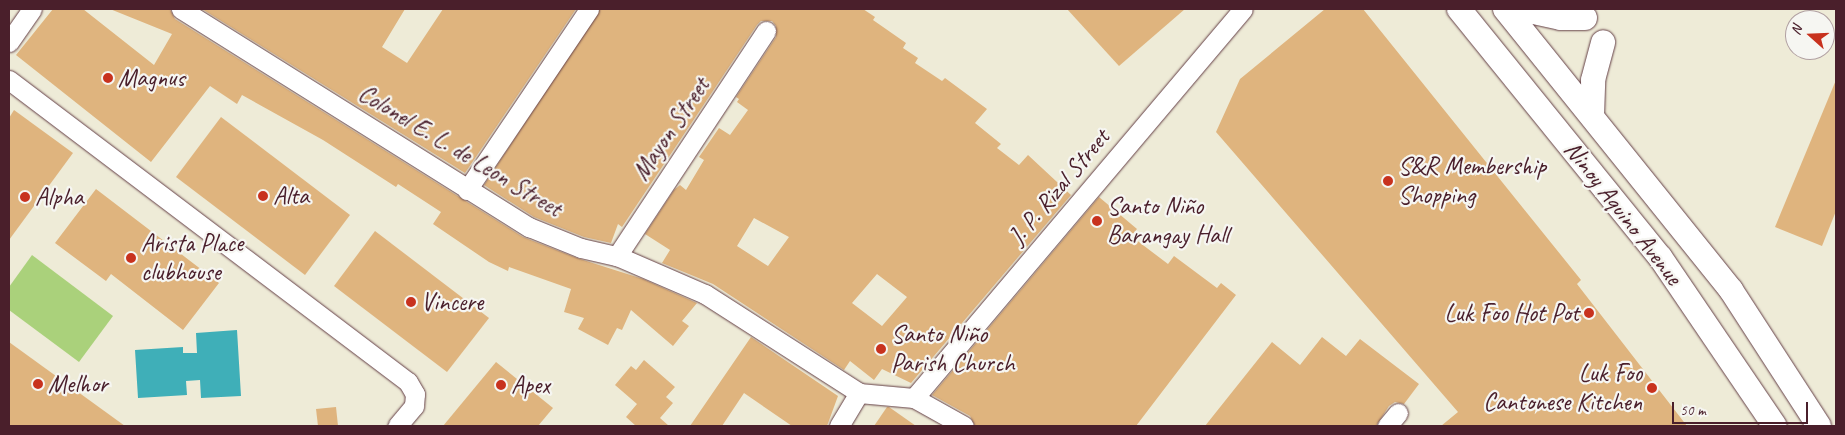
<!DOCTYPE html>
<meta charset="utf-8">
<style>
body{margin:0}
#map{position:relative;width:1845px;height:435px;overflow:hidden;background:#eeebd7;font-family:Caveat,sans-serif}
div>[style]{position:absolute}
.green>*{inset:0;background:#aad17b}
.water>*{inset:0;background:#3fafb8}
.building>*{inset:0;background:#dfb47e}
.roads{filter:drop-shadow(0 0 1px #633e45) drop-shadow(0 0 1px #633e45)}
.minor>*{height:19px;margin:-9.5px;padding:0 9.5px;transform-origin:9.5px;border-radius:9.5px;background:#fff}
.major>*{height:24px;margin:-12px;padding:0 12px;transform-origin:12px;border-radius:12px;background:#fff}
.dots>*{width:14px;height:14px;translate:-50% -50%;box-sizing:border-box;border:2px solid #f6f6f2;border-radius:50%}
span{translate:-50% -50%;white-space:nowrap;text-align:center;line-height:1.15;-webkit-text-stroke:4.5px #f6f6f2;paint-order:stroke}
.poi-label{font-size:25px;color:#4a1f2b}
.left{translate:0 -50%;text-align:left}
.right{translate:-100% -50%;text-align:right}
.street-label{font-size:25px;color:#4a1f2b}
.frame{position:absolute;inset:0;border:10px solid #4a1f2b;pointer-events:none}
.north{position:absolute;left:1785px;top:10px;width:50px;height:50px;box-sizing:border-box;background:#f6f6f2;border:1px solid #b1a0a2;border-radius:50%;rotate:290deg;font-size:14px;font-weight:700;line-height:20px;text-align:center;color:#4a1f2b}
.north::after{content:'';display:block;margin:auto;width:18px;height:22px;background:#c8321e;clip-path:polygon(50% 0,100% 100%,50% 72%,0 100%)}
.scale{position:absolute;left:1672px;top:402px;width:136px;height:22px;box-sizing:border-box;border:2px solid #4a1f2b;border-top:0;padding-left:6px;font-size:15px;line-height:18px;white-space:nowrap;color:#4a1f2b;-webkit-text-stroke:4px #f6f6f2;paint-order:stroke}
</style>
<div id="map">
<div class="green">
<i style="clip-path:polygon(32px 255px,113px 316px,79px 362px,9px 310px,9px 287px)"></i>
</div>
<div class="water">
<i style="clip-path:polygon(237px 330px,241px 396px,201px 398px,200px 380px,186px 381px,187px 395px,138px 398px,135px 350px,183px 347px,183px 353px,197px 353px,196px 333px)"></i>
</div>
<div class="building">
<i style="clip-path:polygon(53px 9px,83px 9px,154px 65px,172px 34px,110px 9px,170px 9px,175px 19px,523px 237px,577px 258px,643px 279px,697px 303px,682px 321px,689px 326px,673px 346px,631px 310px,622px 330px,617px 328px,608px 345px,578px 329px,584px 318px,564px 312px,571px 289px,509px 267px,508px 271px,489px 262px,433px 224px,441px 212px,398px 184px,396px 187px,323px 140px,242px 95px,237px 104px,210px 86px,151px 162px,16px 55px)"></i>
<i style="clip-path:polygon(202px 9px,405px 9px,382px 47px,407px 63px,443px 9px,576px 9px,465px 173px)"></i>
<i style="clip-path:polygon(evenodd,600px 9px,863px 9px,875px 17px,873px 20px,906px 43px,903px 48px,918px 58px,915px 63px,942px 81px,945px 78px,987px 109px,975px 123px,1001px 144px,997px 148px,1019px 165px,1028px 155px,1071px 195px,911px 383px,882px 369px,874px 380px,850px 361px,844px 370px,713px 284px,662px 263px,670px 250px,645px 234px,674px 190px,680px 185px,686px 190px,704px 160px,699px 157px,719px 128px,730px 135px,748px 110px,737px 102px,739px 99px,736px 97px,776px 37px,776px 26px,772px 21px,761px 21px,757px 25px,622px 227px,618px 224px,611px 243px,584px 237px,534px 217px,484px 185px,600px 9px,754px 218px,789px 237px,768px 266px,737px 246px,754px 218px,600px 9px,877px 274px,907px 297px,882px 326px,852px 303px,877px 274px)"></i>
<i style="clip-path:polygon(1067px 9px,1185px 9px,1119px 66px)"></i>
<i style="clip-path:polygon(1325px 9px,1363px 9px,1581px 280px,1577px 284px,1687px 426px,1441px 426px,1458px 412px,1216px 132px,1240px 79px)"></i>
<i style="clip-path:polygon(1836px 80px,1836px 211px,1822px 246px,1775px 227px)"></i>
<i style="clip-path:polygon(14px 110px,73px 153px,9px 240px,9px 118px)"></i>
<i style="clip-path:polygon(221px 117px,350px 215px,305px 275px,176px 177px)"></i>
<i style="clip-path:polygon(96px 189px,219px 283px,183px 330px,111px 274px,106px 281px,55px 243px)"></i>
<i style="clip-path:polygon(1099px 197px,1137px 229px,1131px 236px,1168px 264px,1174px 256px,1217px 288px,1221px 283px,1236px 295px,1136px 426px,975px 426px,970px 416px,932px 395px)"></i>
<i style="clip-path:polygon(375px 231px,489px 318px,447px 372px,334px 286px)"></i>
<i style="clip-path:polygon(751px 337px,838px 396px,827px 426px,792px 426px,744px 393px,722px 426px,690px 426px)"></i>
<i style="clip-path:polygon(1322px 337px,1346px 356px,1360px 339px,1419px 384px,1404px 404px,1395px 402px,1389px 406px,1376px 426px,1205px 426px,1272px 342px,1300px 365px)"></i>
<i style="clip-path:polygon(9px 342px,125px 426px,9px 426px)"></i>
<i style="clip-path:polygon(644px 360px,675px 387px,666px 397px,673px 403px,660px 418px,669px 426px,636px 426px,626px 417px,637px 404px,615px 385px,631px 366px,636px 370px)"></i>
<i style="clip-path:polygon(496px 362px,553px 408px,538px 426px,443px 426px)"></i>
<i style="clip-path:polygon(336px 407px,338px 426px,318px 426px,316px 409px)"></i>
<i style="clip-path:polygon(887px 407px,889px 407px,916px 426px,874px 426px)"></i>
</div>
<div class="roads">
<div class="minor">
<i style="left:181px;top:9px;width:411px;rotate:32.1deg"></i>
<i style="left:529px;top:227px;width:56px;rotate:22deg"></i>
<i style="left:581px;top:248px;width:37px;rotate:13deg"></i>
<i style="left:617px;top:256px;width:96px;rotate:23.4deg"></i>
<i style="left:705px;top:294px;width:183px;rotate:32.7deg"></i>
<i style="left:859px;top:393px;width:55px;rotate:5.2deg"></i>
<i style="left:914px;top:398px;width:57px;rotate:29.2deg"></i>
<i style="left:9px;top:42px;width:40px;rotate:-55.1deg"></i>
<i style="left:9px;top:80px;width:500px;rotate:37.12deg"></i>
<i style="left:408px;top:382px;width:14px;rotate:60deg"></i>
<i style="left:415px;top:394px;width:12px;rotate:95deg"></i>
<i style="left:414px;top:406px;width:26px;rotate:130deg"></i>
<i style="left:467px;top:190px;width:218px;rotate:-56deg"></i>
<i style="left:617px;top:256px;width:270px;rotate:-56.5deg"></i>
<i style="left:914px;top:398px;width:509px;rotate:-49.78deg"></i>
<i style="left:839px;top:426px;width:39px;rotate:-59deg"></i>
<i style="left:1387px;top:426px;width:17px;rotate:-50deg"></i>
</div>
<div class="major">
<i style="left:1459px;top:9px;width:319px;rotate:51deg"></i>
<i style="left:1660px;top:257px;width:204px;rotate:55.8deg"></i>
<i style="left:1505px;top:9px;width:361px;rotate:51.2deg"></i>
<i style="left:1731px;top:290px;width:162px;rotate:57.1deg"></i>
<i style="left:1520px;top:9px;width:42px;rotate:12.4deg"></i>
<i style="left:1561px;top:18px;width:24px"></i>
<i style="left:1592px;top:116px;width:36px;rotate:-88deg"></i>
<i style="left:1593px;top:80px;width:39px;rotate:-75deg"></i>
</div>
</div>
<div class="dots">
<i style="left:108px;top:78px;background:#c8321e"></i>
<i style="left:1388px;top:181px;background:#c8321e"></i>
<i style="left:263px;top:196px;background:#c8321e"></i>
<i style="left:25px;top:197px;background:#c8321e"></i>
<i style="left:1097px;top:221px;background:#c8321e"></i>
<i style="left:131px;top:258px;background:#c8321e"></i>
<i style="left:411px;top:302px;background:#c8321e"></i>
<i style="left:1589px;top:313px;background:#c8321e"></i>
<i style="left:881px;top:349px;background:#c8321e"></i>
<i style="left:38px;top:384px;background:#c8321e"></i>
<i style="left:501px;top:385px;background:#c8321e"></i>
<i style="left:1652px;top:388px;background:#c8321e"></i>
</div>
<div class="poi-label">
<span class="left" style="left:118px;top:78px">Magnus</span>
<span class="left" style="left:1398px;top:181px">S&amp;R Membership<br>Shopping</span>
<span class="left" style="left:273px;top:196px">Alta</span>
<span class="left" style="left:35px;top:197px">Alpha</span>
<span class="left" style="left:1107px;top:221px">Santo Niño<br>Barangay Hall</span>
<span class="left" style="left:141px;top:258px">Arista Place<br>clubhouse</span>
<span class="left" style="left:421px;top:302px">Vincere</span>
<span class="right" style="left:1579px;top:313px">Luk Foo Hot Pot</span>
<span class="left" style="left:891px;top:349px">Santo Niño<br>Parish Church</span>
<span class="right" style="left:1642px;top:388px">Luk Foo<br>Cantonese Kitchen</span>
<span class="left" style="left:48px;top:384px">Melhor</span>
<span class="left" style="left:511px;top:385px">Apex</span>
</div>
<div class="street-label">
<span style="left:671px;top:129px;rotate:-56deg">Mayon Street</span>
<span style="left:460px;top:151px;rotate:31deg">Colonel E. L. de Leon Street</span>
<span style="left:1059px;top:187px;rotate:-50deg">J. P. Rizal Street</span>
<span style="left:1623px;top:213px;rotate:52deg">Ninoy Aquino Avenue</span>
</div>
<div class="frame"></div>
<div class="north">N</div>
<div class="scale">50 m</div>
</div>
